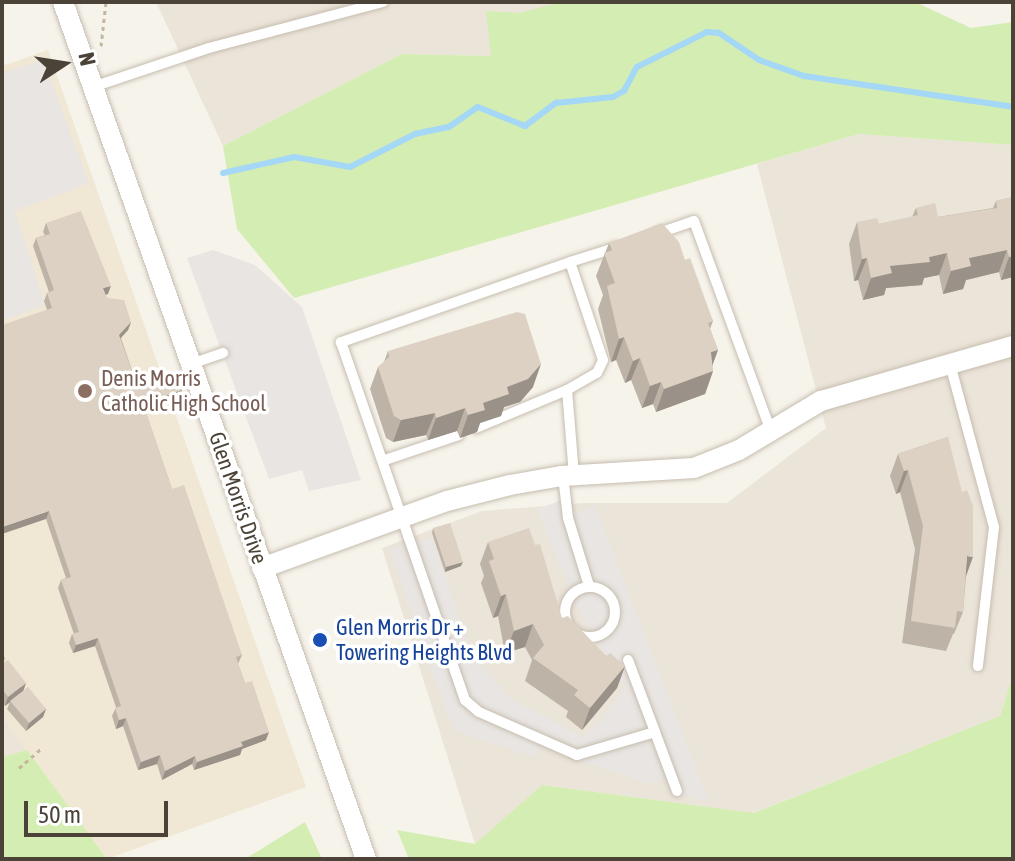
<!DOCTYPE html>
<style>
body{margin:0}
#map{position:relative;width:1015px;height:861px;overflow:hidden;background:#f6f3eb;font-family:"Asap Condensed",sans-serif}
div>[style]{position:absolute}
.residential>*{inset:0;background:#ebe4d9}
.education>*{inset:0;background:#f0e7d4}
.green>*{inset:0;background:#d4edb2}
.parking>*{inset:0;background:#e8e5e2}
.stream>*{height:6px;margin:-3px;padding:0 3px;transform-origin:3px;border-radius:3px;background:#a5d7f6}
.path>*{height:3px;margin-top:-1.5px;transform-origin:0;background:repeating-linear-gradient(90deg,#c6b69d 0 4px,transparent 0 8px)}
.roads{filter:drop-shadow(0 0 2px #c6bdaf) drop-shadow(0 0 2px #c6bdaf)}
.lane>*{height:10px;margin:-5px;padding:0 5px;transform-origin:5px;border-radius:5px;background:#fff}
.lane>.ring{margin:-5px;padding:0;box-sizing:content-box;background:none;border:10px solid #fff;border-radius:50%}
.street>*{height:20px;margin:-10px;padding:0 10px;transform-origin:10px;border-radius:10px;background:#fff}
.wall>*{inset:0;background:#bdb4a7}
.shaded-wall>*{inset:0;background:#9a9288}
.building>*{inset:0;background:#dcd1c2}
.dots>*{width:22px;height:22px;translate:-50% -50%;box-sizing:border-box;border:4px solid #fff;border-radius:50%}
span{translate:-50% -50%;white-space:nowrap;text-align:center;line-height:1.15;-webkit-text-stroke:7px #fff;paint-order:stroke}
.education-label{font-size:22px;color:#785e54}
.left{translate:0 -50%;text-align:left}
.street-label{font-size:22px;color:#4b4338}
.transit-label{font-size:22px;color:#164399}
.frame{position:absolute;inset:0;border:4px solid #4b4338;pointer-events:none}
.north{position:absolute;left:24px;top:24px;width:80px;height:80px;-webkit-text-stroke:6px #fff;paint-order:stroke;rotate:78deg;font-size:22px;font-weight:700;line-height:32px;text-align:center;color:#4b4338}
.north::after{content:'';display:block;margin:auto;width:28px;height:36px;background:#4b4338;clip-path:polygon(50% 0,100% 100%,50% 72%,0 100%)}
.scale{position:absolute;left:24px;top:801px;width:144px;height:36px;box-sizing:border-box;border:4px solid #4b4338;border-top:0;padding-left:10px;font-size:24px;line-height:28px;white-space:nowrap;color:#4b4338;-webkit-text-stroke:6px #fff;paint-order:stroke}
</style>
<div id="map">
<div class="residential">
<i style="clip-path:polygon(156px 2px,646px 2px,580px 58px,402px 54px,223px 146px)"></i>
<i style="clip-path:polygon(859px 134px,1013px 145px,1013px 674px,1000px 716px,753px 813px,543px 785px,475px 844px,382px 548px,482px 511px,584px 503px,727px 503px,826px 428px,757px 164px)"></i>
<i style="clip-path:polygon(2px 717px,27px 750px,2px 757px)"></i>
</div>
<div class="education">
<i style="clip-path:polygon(48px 50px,306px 787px,107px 859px,2px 717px,2px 66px)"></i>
</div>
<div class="green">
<i style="clip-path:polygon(562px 2px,915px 2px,971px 28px,1013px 22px,1013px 145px,859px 134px,294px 298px,237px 229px,223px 146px,402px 54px,491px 56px,486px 11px,519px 13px)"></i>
<i style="clip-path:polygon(1013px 674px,1013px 859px,409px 859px,397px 830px,475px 844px,542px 785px,754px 813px,1000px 716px)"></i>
<i style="clip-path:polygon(27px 750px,107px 859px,2px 859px,2px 757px)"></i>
<i style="clip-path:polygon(305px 822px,322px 859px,245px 859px)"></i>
</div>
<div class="parking">
<i style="clip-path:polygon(43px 60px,89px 183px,15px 211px,45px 305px,2px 321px,2px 73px)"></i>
<i style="clip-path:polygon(213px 250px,255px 265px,302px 307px,361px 480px,309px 491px,302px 470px,269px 479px,187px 258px)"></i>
<i style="clip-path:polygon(571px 497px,577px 514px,595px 505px,709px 802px,670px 792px,664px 778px,649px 784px,540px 747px,535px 757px,458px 732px,449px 720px,389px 549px,432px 538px,473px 656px,513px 700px,582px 736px,603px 719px,624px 687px,574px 601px,537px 509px)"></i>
</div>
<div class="stream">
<i style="left:223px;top:173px;width:73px;rotate:-12.7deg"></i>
<i style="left:294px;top:157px;width:57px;rotate:10.1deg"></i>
<i style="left:350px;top:167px;width:73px;rotate:-26.9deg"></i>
<i style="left:415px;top:134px;width:35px;rotate:-12deg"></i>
<i style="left:449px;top:127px;width:35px;rotate:-35deg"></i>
<i style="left:478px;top:107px;width:51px;rotate:22deg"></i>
<i style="left:525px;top:126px;width:39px;rotate:-37deg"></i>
<i style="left:556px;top:103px;width:57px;rotate:-6deg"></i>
<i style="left:613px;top:97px;width:13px;rotate:-29deg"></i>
<i style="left:624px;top:91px;width:27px;rotate:-62deg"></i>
<i style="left:637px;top:67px;width:78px;rotate:-26.6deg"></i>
<i style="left:707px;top:32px;width:12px;rotate:5deg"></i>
<i style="left:719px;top:33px;width:48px;rotate:34deg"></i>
<i style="left:759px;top:60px;width:48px;rotate:19.6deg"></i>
<i style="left:804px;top:76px;width:211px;rotate:8.4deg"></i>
</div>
<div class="path">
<i style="left:101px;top:46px;width:44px;rotate:-83.5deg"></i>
<i style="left:19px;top:768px;width:29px;rotate:-41deg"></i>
</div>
<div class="roads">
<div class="lane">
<i style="left:93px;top:87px;width:122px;rotate:-18.6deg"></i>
<i style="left:209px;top:48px;width:180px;rotate:-14.8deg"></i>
<i style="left:656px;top:234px;width:40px;rotate:-18.9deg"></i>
<i style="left:694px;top:221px;width:224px;rotate:69.9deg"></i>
<i style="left:570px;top:262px;width:243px;rotate:160.7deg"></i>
<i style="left:341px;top:342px;width:379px;rotate:70.9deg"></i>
<i style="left:465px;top:700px;width:18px;rotate:41deg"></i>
<i style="left:479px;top:712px;width:107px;rotate:23.7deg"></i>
<i style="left:577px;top:755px;width:81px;rotate:-16.4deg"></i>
<i style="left:655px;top:732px;width:63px;rotate:69.6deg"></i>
<i style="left:191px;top:364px;width:34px;rotate:-19deg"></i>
<i style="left:950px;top:364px;width:169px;rotate:74.9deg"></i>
<i style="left:994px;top:527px;width:140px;rotate:96.6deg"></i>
<i style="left:476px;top:428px;width:99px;rotate:-22.7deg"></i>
<i style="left:385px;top:460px;width:78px;rotate:-18.7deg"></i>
<i style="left:574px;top:475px;width:85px;rotate:-94.7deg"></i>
<i style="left:567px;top:390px;width:34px;rotate:-30deg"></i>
<i style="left:597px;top:373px;width:14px;rotate:-65deg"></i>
<i style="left:603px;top:360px;width:103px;rotate:-108.6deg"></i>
<i style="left:570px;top:262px;width:50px;rotate:-17.4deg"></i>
<i style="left:563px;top:476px;width:42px;rotate:83.2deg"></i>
<i style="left:568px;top:518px;width:71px;rotate:72.8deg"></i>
<i class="ring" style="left:565px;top:587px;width:40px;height:40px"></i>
<i style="left:628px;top:660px;width:77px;rotate:69.4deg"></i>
</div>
<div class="street">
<i style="left:63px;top:2px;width:909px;rotate:70.53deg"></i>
<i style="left:262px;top:568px;width:197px;rotate:-19.9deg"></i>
<i style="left:447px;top:501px;width:65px;rotate:-14.3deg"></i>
<i style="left:510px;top:485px;width:53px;rotate:-9.8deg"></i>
<i style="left:562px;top:476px;width:132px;rotate:-3.5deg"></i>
<i style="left:694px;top:468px;width:48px;rotate:-21.8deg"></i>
<i style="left:739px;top:450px;width:96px;rotate:-30.9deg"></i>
<i style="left:821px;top:401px;width:200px;rotate:-16deg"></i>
</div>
</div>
<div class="wall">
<i style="clip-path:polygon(1013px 197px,1013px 277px,1001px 280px,999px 272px,966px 280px,963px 289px,943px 294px,939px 275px,924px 278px,922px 285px,886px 288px,884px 295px,863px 300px,858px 280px,854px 281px,849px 244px,857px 222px,879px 224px,912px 217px,916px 208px,938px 217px,993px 208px,996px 201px)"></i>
<i style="clip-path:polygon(46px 223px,108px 294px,105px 295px,107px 298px,131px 322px,128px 330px,121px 338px,137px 385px,182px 390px,179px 398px,145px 410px,172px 489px,242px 655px,238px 664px,266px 740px,242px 749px,240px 755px,194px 770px,192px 764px,162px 780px,157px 764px,138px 770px,123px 726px,116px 729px,112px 716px,116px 707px,95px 646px,73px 653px,69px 643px,72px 634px,74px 634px,58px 588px,61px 580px,66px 578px,46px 519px,47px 310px,44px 301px,47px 293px,49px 292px,33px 246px,36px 238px,45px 235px,43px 232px)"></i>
<i style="clip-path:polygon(609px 243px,685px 260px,713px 321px,710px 329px,718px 350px,712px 365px,713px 371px,705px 394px,656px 412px,653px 404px,642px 408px,631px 380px,625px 383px,616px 360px,611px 362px,598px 309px,603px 295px,596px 276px)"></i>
<i style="clip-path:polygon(388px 351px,533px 387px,520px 402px,504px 407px,501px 416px,480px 423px,477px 432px,460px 438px,457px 431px,428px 440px,426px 435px,393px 442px,386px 438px,370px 389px,378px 367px,384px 362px)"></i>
<i style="clip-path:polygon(948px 437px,966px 577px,963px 612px,954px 634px,953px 634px,946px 651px,902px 643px,915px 549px,900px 492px,896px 494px,890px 476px,898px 454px)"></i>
<i style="clip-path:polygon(433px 528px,461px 566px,445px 572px,432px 533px)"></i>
<i style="clip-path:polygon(488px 542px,562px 618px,606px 656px,625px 666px,617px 688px,582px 730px,566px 717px,568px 711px,525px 681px,532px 660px,525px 647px,505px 653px,498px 616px,493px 618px,481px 583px,484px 576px,480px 564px)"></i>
<i style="clip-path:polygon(2px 653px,5px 658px,3px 664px,23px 690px,46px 709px,43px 717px,26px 731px,7px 709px,10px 702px,5px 706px,2px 701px)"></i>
</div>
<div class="shaded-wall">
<i style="clip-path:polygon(1007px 250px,999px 272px,966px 280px,963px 289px,943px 294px,951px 271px,969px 258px)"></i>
<i style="clip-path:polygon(947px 253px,939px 275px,924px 278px,922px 285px,886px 288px,884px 295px,863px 300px,871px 278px,890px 266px)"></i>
<i style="clip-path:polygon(1013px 256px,1013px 277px,1001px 280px,1009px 257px)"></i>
<i style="clip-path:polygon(867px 258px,858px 280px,854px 281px,862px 259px)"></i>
<i style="clip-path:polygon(111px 286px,108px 294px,100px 296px,103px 288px)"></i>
<i style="clip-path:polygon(131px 322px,128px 330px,116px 343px,119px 335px)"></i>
<i style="clip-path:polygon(624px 337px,616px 360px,611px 362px,619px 339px)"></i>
<i style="clip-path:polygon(718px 350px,710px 372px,711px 352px)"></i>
<i style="clip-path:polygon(640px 358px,631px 380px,625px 383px,633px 361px)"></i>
<i style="clip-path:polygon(541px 364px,533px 387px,520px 402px,504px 407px,501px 416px,480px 423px,477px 432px,460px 438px,468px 415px,483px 403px)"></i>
<i style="clip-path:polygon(713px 371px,705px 394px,656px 412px,664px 389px)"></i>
<i style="clip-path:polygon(661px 382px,653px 404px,642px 408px,650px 386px)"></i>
<i style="clip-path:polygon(182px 390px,179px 398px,140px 412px,143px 404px)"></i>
<i style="clip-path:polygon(465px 408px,457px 431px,428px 440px,436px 418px)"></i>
<i style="clip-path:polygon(435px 413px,426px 435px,393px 442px,401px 420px)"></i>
<i style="clip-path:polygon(908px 470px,900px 492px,896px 494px,904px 471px)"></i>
<i style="clip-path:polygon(49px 511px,46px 519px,2px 534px,2px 527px)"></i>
<i style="clip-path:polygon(967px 556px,973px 557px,965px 579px)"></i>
<i style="clip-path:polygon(463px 562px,461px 566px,445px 572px,446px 567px)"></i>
<i style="clip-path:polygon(506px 594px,498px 616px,493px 618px,501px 596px)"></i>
<i style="clip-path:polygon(533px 624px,525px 647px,505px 653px,514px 631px)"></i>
<i style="clip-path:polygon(98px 638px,95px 646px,73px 653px,76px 645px)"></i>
<i style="clip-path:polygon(625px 666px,617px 688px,582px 730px,590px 708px)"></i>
<i style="clip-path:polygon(26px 683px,23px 692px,5px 706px,8px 697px)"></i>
<i style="clip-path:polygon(46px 709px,43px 717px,26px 731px,29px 723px)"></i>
<i style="clip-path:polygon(126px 718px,123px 726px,116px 729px,119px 720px)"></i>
<i style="clip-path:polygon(269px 732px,266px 740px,242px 749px,240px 755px,194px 770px,197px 762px,241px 742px)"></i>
<i style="clip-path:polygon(160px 755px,157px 764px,138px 770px,141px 762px)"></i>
<i style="clip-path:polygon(195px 756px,192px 764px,162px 780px,165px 771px)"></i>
</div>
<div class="building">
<i style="clip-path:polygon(1013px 197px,1013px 256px,1009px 257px,1007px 250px,969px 258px,971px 266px,951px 271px,947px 253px,929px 257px,930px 262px,890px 266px,892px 273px,871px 278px,867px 258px,862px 259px,857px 222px,877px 218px,879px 224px,918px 215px,916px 208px,935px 203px,938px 217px,997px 208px,996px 201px)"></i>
<i style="clip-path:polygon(81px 211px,111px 286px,103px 288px,107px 298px,124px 300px,131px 322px,119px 335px,137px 385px,176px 372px,182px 390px,143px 404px,172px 489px,184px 485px,242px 655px,236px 657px,245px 683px,252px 681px,269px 732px,241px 742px,243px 746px,197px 762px,195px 756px,165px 771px,160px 755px,141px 762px,126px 718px,119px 720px,115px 708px,121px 706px,98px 638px,76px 645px,72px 634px,79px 632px,61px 580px,71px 577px,49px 511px,2px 527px,2px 325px,52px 308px,47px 293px,54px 290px,36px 238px,50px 234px,46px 223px)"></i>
<i style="clip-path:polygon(662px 223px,679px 242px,685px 260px,690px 258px,713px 321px,708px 323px,718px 350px,711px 352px,713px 371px,664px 389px,661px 382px,650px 386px,640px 358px,633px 361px,624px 337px,619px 339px,607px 286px,615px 283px,604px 253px,612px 250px,609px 243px)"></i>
<i style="clip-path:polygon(517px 312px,525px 314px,541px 364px,528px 379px,507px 387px,509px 394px,483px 403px,485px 410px,468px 415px,465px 408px,436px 418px,435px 413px,401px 420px,394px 416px,378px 367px,389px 357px,388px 351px)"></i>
<i style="clip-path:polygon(948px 437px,962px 492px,967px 490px,973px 506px,973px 557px,967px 556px,963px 612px,957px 611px,955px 628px,911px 621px,923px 526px,908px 470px,904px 471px,898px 454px)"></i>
<i style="clip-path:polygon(450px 523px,463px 562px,446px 567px,433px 528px)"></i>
<i style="clip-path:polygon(529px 528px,535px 545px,540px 544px,562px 618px,568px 616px,606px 656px,610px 653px,625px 666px,590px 708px,574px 695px,578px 690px,533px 658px,544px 645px,533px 624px,514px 631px,506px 594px,501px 596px,489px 561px,494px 559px,488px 542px)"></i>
<i style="clip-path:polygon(8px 660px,26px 683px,8px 697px,2px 689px,2px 664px)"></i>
<i style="clip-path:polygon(28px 687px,46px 709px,29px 723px,10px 701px)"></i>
</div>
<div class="dots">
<i style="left:85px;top:391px;background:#8d6e63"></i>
<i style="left:320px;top:640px;background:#1a4fb4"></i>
</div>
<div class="education-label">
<span class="left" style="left:101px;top:391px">Denis Morris<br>Catholic High School</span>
</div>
<div class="street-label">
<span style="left:238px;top:498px;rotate:71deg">Glen Morris Drive</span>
</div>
<div class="transit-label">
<span class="left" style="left:336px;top:640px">Glen Morris Dr +<br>Towering Heights Blvd</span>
</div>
<div class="frame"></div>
<div class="north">N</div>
<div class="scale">50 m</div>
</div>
